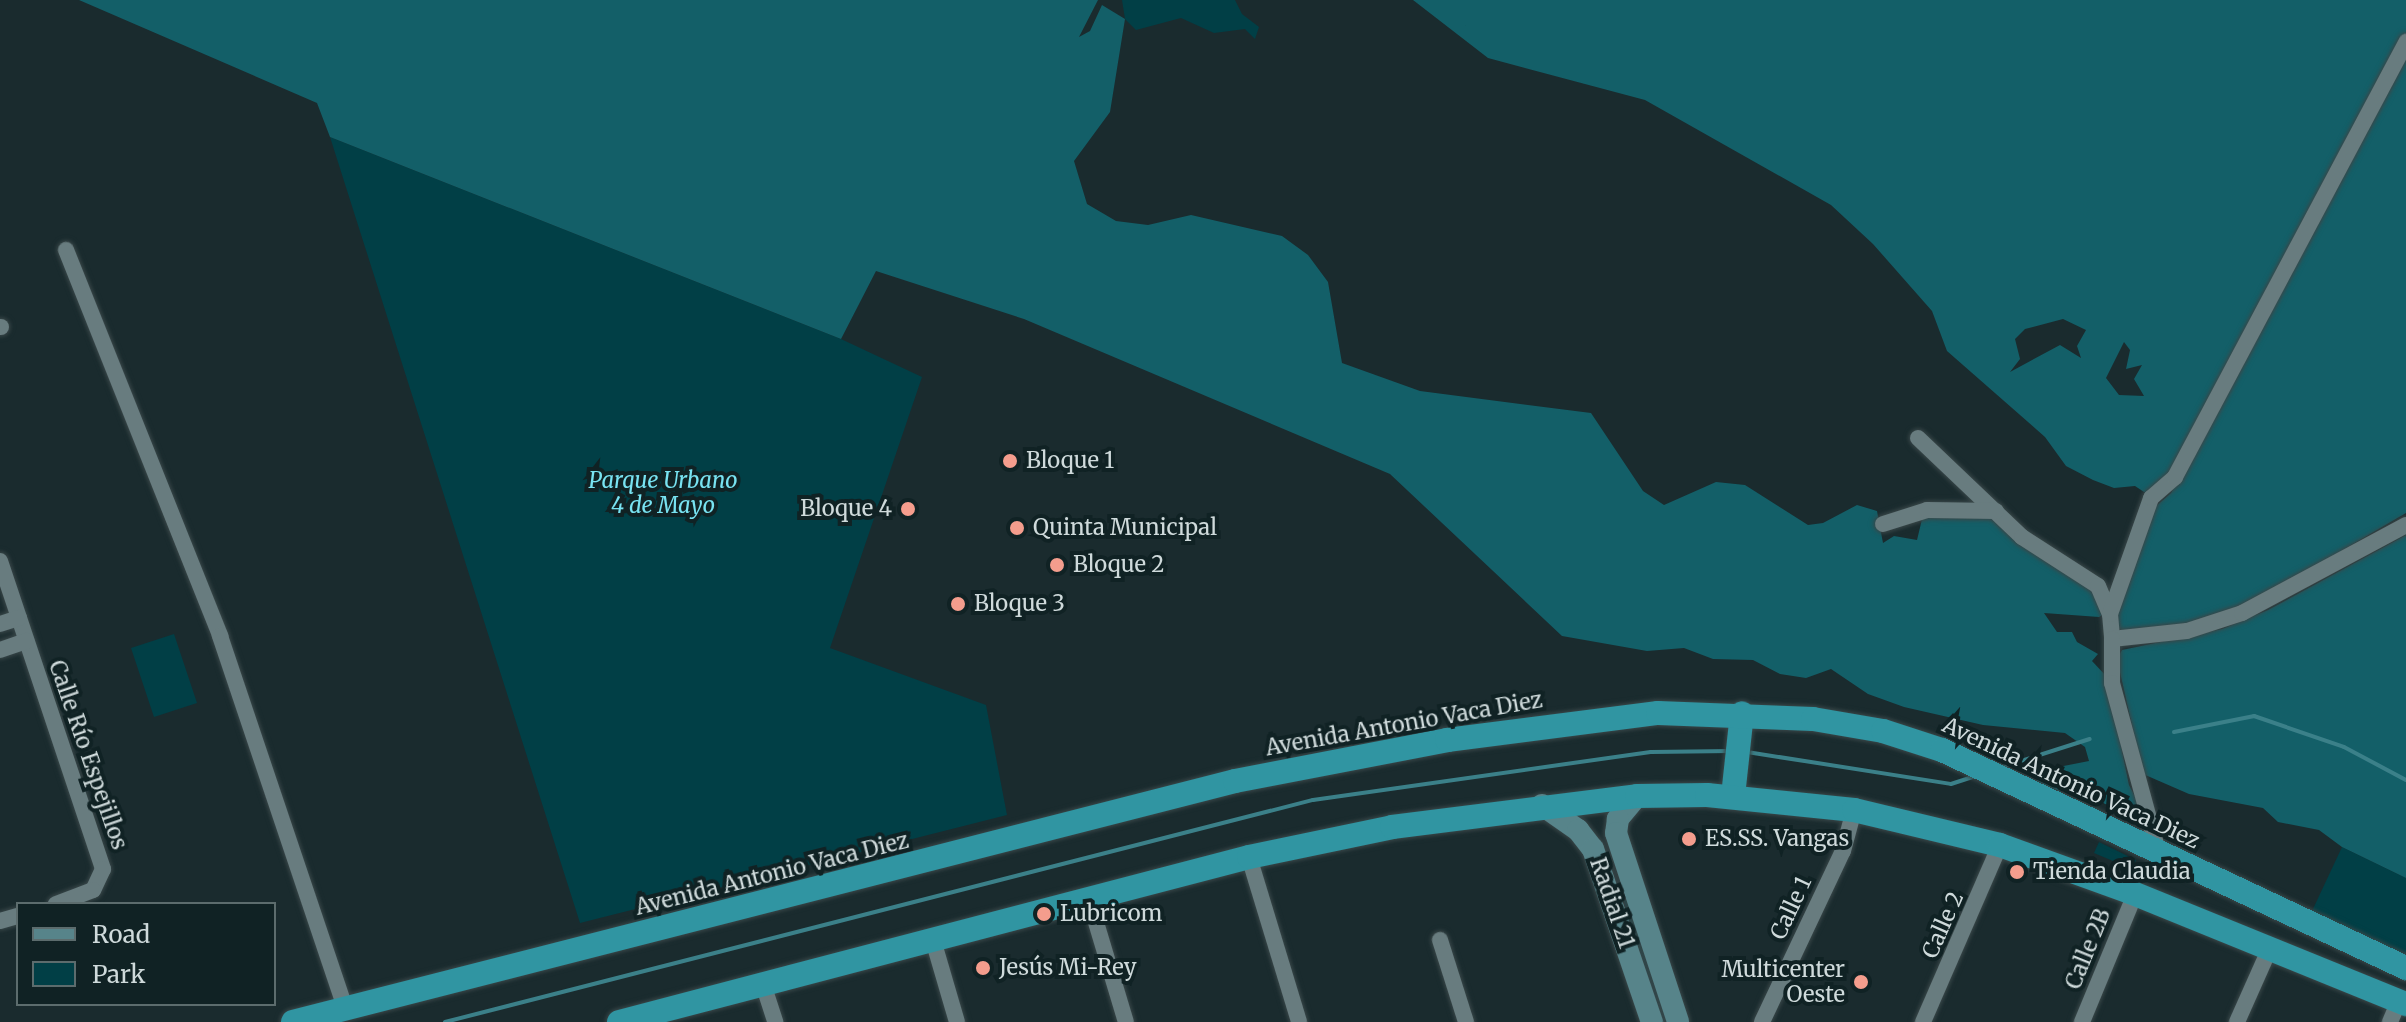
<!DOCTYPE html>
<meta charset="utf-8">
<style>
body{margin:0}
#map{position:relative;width:2406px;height:1022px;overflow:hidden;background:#1a2b2e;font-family:Merriweather,serif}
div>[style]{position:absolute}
.green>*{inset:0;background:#013f46}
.forest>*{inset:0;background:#135f68}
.stream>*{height:4px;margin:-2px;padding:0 2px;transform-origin:2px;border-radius:2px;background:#3b8089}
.roads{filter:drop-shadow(0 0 2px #394749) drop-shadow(0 0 2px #394749)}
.street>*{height:16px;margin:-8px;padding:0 8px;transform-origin:8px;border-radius:8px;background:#687c7f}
.secondary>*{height:22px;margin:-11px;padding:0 11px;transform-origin:11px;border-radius:11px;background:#57848a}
.highway>*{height:24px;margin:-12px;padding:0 12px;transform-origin:12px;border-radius:12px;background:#3095a2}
.dots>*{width:22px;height:22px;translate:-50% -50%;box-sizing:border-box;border:4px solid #102224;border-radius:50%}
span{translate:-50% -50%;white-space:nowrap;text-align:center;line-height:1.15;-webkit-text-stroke:8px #102224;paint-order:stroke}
.poi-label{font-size:22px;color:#cfdadb}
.left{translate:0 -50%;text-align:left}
.right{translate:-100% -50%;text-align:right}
.park-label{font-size:22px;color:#78e3f2;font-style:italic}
.street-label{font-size:22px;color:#cfdadb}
.legend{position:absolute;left:16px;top:902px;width:260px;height:104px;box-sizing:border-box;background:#102224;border:2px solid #5c6c6d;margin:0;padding:10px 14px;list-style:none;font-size:24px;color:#cfdadb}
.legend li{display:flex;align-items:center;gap:16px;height:40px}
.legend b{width:40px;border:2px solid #5c6c6d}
</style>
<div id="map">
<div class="green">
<i style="clip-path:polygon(1122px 0,1235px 0,1242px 14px,1259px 27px,1255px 39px,1245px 29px,1214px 33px,1181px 18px,1136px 30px,1125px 19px)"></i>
<i style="clip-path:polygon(330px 137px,841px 339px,922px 377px,830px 648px,986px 705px,1007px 815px,580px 923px)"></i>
<i style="clip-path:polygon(174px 634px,197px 703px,154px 717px,131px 648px)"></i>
<i style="clip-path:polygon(2099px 842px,2136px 860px,2132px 869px,2094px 853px)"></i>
<i style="clip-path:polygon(2342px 847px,2406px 878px,2406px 957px,2312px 911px)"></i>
<i style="clip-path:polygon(1624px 900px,1628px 901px,1670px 1022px,1656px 1022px)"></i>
</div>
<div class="forest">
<i style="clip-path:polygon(79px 0,1098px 0,1079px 37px,1090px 31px,1102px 5px,1125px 19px,1110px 112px,1074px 161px,1087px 204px,1116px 221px,1148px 225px,1191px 215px,1282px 236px,1308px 255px,1328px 282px,1342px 363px,1420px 391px,1591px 413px,1643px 491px,1664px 505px,1716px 482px,1745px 485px,1808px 525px,1823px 523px,1857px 505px,1877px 511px,1883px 543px,1894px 536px,1917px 540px,1923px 515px,1991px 517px,2092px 590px,2104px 614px,2099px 617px,2044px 613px,2057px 632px,2072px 632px,2077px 642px,2098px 654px,2092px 661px,2107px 677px,2129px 785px,2143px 812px,2105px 804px,2088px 791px,2059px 791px,2037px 781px,2038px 771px,2089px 761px,2085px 747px,2065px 733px,1983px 725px,1904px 707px,1868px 694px,1831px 669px,1806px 678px,1780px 674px,1753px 660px,1713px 659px,1684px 648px,1647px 651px,1562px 636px,1390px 474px,1024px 319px,876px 271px,841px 339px,330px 137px,317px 103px)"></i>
<i style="clip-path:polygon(evenodd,1413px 0,2406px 0,2406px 36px,2174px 474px,2147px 494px,2135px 486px,2114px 488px,2093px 480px,2066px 466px,2045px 437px,1947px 351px,1932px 311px,1873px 244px,1831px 205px,1645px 100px,1488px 58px,1413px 0,2063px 319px,2086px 330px,2077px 346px,2081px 358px,2060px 345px,2010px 372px,2020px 359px,2015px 339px,2025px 329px,2063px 319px,1413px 0,2124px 342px,2130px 350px,2126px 369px,2142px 365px,2134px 379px,2144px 396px,2119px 395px,2106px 378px,2124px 342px)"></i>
<i style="clip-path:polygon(2406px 53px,2406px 513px,2252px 603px,2207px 620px,2130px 633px,2120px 630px,2114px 625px,2154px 508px,2171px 493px)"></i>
<i style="clip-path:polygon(2406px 535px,2406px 878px,2342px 847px,2319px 830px,2278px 822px,2263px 808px,2189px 794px,2143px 774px,2117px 659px,2122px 650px,2222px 629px,2268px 610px)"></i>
</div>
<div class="stream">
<i style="left:2174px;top:732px;width:82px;rotate:-11.3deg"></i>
<i style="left:2254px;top:716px;width:95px;rotate:19deg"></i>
<i style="left:2344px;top:747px;width:70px;rotate:28deg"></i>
<i style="left:1747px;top:752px;width:206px;rotate:8.9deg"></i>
<i style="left:1951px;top:784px;width:25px;rotate:-18deg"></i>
<i style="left:2002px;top:767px;width:92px;rotate:-17.7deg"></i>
<i style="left:445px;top:1022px;width:896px;rotate:-14.35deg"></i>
<i style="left:1313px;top:800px;width:341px;rotate:-8.1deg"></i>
<i style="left:1651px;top:752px;width:80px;rotate:-0.7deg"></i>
</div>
<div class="roads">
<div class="street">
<i style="left:66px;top:250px;width:416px;rotate:68.2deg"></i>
<i style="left:220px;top:636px;width:392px;rotate:71.4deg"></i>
<i style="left:0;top:327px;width:1px"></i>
<i style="left:1918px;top:438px;width:144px;rotate:43.6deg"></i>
<i style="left:2022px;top:537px;width:90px;rotate:32.8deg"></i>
<i style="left:2098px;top:586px;width:30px;rotate:67deg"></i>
<i style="left:2110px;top:614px;width:25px;rotate:85deg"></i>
<i style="left:2112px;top:639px;width:75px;rotate:-6.1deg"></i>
<i style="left:2187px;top:631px;width:58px;rotate:-18.1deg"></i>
<i style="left:2242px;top:613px;width:186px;rotate:-28.2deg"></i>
<i style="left:1883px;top:524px;width:46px;rotate:-17.7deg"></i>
<i style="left:1927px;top:510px;width:69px;rotate:0.8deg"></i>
<i style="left:0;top:561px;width:325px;rotate:71.5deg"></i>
<i style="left:103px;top:869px;width:23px;rotate:115deg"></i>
<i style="left:93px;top:890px;width:40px;rotate:159deg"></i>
<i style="left:2110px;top:614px;width:123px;rotate:-70.5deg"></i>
<i style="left:2151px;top:498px;width:32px;rotate:-41deg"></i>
<i style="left:2175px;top:477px;width:493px;rotate:-62deg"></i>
<i style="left:0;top:624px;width:20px;rotate:-18deg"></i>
<i style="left:2112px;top:639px;width:44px;rotate:90deg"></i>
<i style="left:2112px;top:683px;width:174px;rotate:74.7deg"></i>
<i style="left:0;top:650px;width:28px;rotate:-19deg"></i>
<i style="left:1249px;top:857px;width:172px;rotate:73.1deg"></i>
<i style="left:1089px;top:899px;width:128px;rotate:73.3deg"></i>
<i style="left:0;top:921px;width:19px;rotate:-16deg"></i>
<i style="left:933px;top:940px;width:85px;rotate:73.7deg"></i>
<i style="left:1440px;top:940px;width:86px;rotate:72.4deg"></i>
<i style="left:763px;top:984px;width:40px;rotate:72deg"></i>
<i style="left:1762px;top:1022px;width:189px;rotate:-64.7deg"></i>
<i style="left:1843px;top:851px;width:42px;rotate:-75deg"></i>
<i style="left:1923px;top:1022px;width:193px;rotate:-66.5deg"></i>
<i style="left:2082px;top:1022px;width:139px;rotate:-67.5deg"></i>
<i style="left:2237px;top:1022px;width:79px;rotate:-66deg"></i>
<i style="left:2390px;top:1022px;width:23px;rotate:-67deg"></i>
</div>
<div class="secondary">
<i style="left:1637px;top:796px;width:30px;rotate:130deg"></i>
<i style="left:1618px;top:819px;width:14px;rotate:98deg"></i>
<i style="left:1616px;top:833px;width:199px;rotate:71.8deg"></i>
<i style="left:1542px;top:805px;width:44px;rotate:34.8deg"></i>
<i style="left:1578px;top:830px;width:24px;rotate:52deg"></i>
<i style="left:1593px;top:849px;width:183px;rotate:71.2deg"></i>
</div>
<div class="highway">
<i style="left:1733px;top:796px;width:83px;rotate:-83.8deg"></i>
<i style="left:293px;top:1022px;width:972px;rotate:-14.35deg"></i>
<i style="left:1235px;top:781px;width:216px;rotate:-10.9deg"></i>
<i style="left:1447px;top:740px;width:213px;rotate:-7.3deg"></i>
<i style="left:1658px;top:713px;width:155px;rotate:2.2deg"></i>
<i style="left:1813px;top:719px;width:71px;rotate:9.7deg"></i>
<i style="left:1883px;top:731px;width:62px;rotate:17.9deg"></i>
<i style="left:1942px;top:750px;width:513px;rotate:25.17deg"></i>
<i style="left:619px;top:1022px;width:651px;rotate:-14.68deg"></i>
<i style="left:1249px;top:857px;width:146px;rotate:-11.8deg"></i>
<i style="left:1392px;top:827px;width:247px;rotate:-7.2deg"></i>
<i style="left:1637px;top:796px;width:70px;rotate:-0.8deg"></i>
<i style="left:1707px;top:795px;width:148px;rotate:5.8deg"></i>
<i style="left:1854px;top:810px;width:150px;rotate:13.5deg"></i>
<i style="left:2000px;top:845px;width:138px;rotate:19.9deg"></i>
<i style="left:2130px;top:892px;width:298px;rotate:22.1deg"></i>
</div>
</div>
<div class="dots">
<i style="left:1010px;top:461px;background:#f49d8d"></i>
<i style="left:908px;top:509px;background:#f49d8d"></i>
<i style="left:1017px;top:528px;background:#f49d8d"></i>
<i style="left:1057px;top:565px;background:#f49d8d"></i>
<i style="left:958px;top:604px;background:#f49d8d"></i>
<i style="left:1689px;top:839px;background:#f49d8d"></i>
<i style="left:2017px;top:872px;background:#f49d8d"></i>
<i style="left:1044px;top:914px;background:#f49d8d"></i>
<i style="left:983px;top:968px;background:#f49d8d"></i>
<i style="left:1861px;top:982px;background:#f49d8d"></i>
</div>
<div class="poi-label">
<span class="left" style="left:1026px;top:461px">Bloque 1</span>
<span class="right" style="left:892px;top:509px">Bloque 4</span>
<span class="left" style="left:1033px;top:528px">Quinta Municipal</span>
<span class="left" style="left:1073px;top:565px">Bloque 2</span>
<span class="left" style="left:974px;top:604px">Bloque 3</span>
<span class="left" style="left:1705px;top:839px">ES.SS. Vangas</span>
<span class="left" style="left:2033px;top:872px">Tienda Claudia</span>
<span class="left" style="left:1060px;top:914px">Lubricom</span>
<span class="left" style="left:999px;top:968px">Jesús Mi-Rey</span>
<span class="right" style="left:1845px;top:982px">Multicenter<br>Oeste</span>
</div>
<div class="park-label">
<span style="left:663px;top:493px">Parque Urbano<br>4 de Mayo</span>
</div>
<div class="street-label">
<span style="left:1404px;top:724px;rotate:-10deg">Avenida Antonio Vaca Diez</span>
<span style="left:88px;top:755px;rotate:71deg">Calle Río Espejillos</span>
<span style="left:2071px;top:783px;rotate:25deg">Avenida Antonio Vaca Diez</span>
<span style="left:772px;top:874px;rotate:-14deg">Avenida Antonio Vaca Diez</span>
<span style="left:1612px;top:903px;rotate:71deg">Radial 21</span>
<span style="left:1791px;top:908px;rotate:-65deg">Calle 1</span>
<span style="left:1943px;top:925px;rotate:-66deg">Calle 2</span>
<span style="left:2088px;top:949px;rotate:-68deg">Calle 2B</span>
</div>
<ul class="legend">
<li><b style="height:10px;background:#57848a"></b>Road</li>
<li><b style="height:22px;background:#013f46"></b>Park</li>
</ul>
</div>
